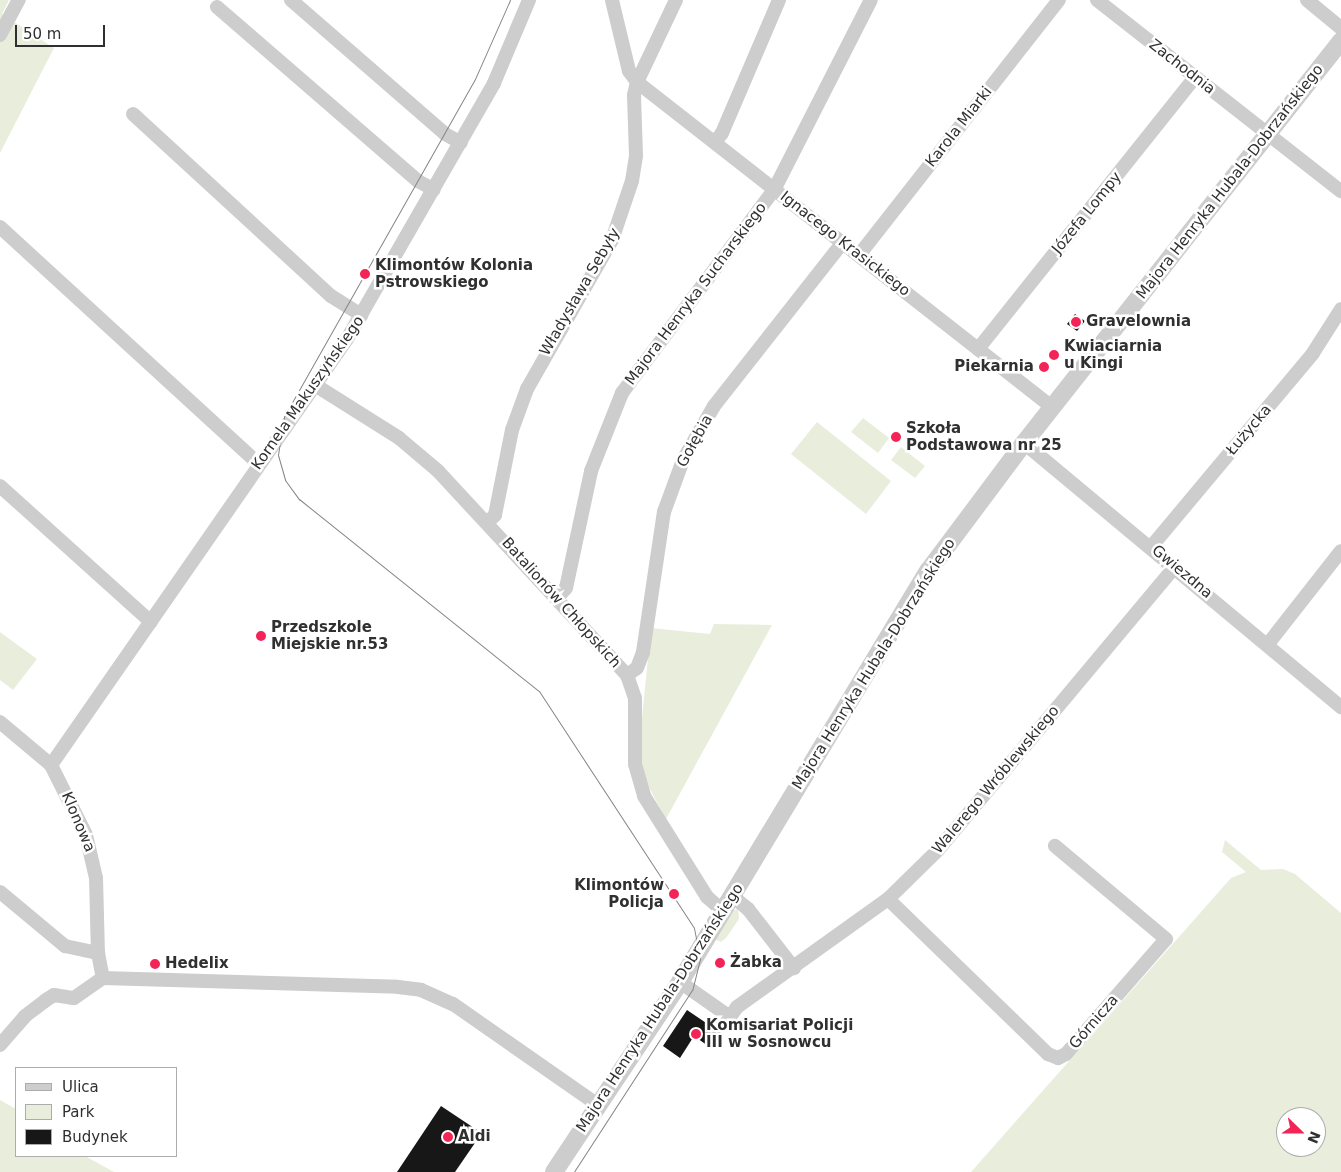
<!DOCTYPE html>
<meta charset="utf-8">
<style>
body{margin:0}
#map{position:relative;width:1341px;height:1172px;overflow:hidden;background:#fff;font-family:"DejaVu Sans",sans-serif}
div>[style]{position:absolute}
.green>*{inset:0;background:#e9eedc}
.building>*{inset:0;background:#171717}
.minor>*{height:14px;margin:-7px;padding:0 7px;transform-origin:7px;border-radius:7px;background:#cdcdcd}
.tertiary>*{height:18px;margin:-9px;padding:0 9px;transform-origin:9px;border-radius:9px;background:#cdcdcd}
.tram>*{height:1px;margin:-0.5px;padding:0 0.5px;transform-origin:0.5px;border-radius:0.5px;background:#858585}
.dots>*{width:14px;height:14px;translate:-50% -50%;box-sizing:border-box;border:2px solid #fff;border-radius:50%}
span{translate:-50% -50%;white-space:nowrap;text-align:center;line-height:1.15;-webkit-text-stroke:5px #fff;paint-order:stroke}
.street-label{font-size:15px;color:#303030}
.poi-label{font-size:15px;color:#303030;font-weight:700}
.left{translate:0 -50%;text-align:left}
.right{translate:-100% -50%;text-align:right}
.legend{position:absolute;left:15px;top:1067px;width:162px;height:90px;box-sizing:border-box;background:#fff;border:1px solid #acacac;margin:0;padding:6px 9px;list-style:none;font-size:15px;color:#303030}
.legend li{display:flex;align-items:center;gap:10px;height:25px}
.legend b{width:25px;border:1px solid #acacac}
.north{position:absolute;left:1276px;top:1107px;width:50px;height:50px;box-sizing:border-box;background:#fff;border:1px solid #acacac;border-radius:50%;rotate:112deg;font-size:14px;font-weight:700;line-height:20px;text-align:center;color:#303030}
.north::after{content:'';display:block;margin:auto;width:18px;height:22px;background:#f32556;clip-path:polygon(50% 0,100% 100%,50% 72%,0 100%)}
.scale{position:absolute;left:15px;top:25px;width:90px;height:22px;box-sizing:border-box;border:2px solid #303030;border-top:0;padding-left:6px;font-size:15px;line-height:18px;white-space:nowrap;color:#303030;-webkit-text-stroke:4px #fff;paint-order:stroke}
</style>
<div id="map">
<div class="green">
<i style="clip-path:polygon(0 0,9px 0,2px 14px,54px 48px,0 153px)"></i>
<i style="clip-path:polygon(863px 418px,889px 438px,878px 453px,851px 432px)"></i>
<i style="clip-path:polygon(817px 422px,891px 481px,866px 514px,791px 454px)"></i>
<i style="clip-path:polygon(901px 447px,925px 466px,915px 478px,891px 460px)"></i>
<i style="clip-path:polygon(714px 624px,772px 625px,666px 819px,646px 782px,639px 748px,651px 628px,710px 634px)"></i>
<i style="clip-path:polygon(0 632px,37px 659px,13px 690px,0 680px)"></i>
<i style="clip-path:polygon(evenodd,1225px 840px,1261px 870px,1283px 869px,1295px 874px,1341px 913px,1341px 1172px,971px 1172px,1231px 878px,1246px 872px,1222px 852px,1225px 840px,1286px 1117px,1316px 1117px,1316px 1147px,1286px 1147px,1286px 1117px)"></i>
<i style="clip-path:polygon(738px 909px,739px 919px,726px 938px,721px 942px,714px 939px,732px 911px)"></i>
<i style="clip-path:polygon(0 1100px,16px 1109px,16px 1156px,85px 1156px,114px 1172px,0 1172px)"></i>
</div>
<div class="building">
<i style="clip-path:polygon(1075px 314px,1085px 321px,1077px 331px,1067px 324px)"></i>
<i style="clip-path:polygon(687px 1010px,721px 1033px,711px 1048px,694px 1036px,680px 1058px,663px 1046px)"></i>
<i style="clip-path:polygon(441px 1106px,477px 1130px,477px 1140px,455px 1172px,397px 1172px)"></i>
</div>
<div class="minor">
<i style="left:291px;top:0;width:204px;rotate:41deg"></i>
<i style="left:445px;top:134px;width:18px;rotate:29deg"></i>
<i style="left:676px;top:0;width:91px;rotate:115.4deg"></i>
<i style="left:637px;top:82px;width:527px;rotate:38.07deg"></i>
<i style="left:1097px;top:0;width:310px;rotate:38.1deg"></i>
<i style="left:1307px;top:0;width:44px;rotate:39.5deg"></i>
<i style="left:217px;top:7px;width:266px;rotate:40.9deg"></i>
<i style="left:418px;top:181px;width:18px;rotate:29deg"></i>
<i style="left:0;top:35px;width:40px;rotate:-62deg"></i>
<i style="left:133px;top:114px;width:269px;rotate:42.6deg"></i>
<i style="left:331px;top:296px;width:36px;rotate:32deg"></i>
<i style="left:715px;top:142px;width:11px;rotate:-52deg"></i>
<i style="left:722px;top:133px;width:145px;rotate:-66.8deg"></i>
<i style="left:0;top:227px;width:351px;rotate:42.5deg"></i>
<i style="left:859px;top:255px;width:324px;rotate:-51.9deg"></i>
<i style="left:978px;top:349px;width:348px;rotate:-51.4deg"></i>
<i style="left:315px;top:385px;width:99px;rotate:32.2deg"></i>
<i style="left:399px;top:438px;width:51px;rotate:40.2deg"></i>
<i style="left:438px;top:471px;width:278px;rotate:47.2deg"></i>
<i style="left:627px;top:675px;width:24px;rotate:71deg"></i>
<i style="left:635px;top:698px;width:66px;rotate:90deg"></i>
<i style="left:635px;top:764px;width:33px;rotate:74deg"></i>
<i style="left:644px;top:796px;width:119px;rotate:58deg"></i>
<i style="left:707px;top:897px;width:21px;rotate:41deg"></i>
<i style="left:1024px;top:443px;width:413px;rotate:39.8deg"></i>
<i style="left:0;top:486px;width:203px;rotate:42deg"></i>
<i style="left:488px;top:522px;width:10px;rotate:-45deg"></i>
<i style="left:495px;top:515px;width:87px;rotate:-78.7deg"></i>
<i style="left:512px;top:430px;width:44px;rotate:-69.9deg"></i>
<i style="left:527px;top:389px;width:172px;rotate:-60.3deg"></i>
<i style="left:612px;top:240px;width:62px;rotate:-71.3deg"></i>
<i style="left:632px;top:181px;width:25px;rotate:-81deg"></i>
<i style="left:636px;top:156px;width:61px;rotate:-91.9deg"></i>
<i style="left:634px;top:95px;width:13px;rotate:-77deg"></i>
<i style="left:637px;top:82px;width:14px;rotate:-126deg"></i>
<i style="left:629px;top:71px;width:73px;rotate:-103.5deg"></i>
<i style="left:1151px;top:547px;width:253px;rotate:-50.1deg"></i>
<i style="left:1313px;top:353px;width:52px;rotate:-57.5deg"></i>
<i style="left:557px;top:598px;width:13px;rotate:-48deg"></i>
<i style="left:566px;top:588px;width:120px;rotate:-77.9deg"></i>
<i style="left:591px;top:471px;width:84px;rotate:-68.3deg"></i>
<i style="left:622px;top:393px;width:254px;rotate:-53.2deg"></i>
<i style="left:774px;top:190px;width:213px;rotate:-63deg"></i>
<i style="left:1268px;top:644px;width:118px;rotate:-51.9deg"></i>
<i style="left:627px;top:675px;width:12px;rotate:-35deg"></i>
<i style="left:637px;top:668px;width:17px;rotate:-69deg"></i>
<i style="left:643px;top:652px;width:142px;rotate:-81.5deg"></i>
<i style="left:664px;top:512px;width:55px;rotate:-69.9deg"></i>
<i style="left:683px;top:460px;width:62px;rotate:-60.1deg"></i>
<i style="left:714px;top:406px;width:209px;rotate:-51.8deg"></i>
<i style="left:0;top:722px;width:67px;rotate:40.1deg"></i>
<i style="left:51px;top:765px;width:78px;rotate:63.4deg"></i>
<i style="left:86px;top:835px;width:44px;rotate:76.9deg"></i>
<i style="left:96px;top:878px;width:75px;rotate:88.5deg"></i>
<i style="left:98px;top:953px;width:25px;rotate:79deg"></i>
<i style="left:51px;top:765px;width:519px;rotate:-55.21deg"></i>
<i style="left:347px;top:339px;width:295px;rotate:-60.1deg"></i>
<i style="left:494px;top:83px;width:90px;rotate:-67.1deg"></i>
<i style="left:0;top:892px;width:85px;rotate:39.7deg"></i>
<i style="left:65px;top:946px;width:34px;rotate:12deg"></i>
<i style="left:732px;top:896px;width:21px;rotate:39deg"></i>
<i style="left:748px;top:909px;width:75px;rotate:52.1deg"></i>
<i style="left:888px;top:899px;width:223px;rotate:44.1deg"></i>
<i style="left:1048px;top:1054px;width:11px;rotate:22deg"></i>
<i style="left:1058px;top:1058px;width:9px;rotate:-27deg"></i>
<i style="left:1066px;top:1054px;width:152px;rotate:-49deg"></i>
<i style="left:1166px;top:939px;width:145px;rotate:-140deg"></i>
<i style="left:680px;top:982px;width:61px;rotate:35deg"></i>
<i style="left:730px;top:1017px;width:12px;rotate:-55deg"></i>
<i style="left:737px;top:1007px;width:186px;rotate:-35.6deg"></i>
<i style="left:888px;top:899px;width:70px;rotate:-44.4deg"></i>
<i style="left:938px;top:850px;width:369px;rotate:-50.1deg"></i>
<i style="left:0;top:1045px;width:38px;rotate:-49deg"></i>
<i style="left:25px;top:1016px;width:26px;rotate:-37deg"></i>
<i style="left:46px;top:1000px;width:9px;rotate:-32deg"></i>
<i style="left:54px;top:995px;width:20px;rotate:9deg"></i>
<i style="left:74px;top:998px;width:35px;rotate:-35deg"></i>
<i style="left:103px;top:978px;width:295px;rotate:1.7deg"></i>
<i style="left:398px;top:987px;width:23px;rotate:7deg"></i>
<i style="left:421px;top:990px;width:35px;rotate:24deg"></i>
<i style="left:453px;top:1004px;width:178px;rotate:34.9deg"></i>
</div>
<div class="tertiary">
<i style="left:554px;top:1172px;width:228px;rotate:-56.4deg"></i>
<i style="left:680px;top:982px;width:481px;rotate:-58.9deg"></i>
<i style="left:929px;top:570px;width:159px;rotate:-53.2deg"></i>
<i style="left:1024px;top:443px;width:512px;rotate:-51.74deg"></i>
</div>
<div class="tram">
<i style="left:510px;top:0;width:86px;rotate:113.9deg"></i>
<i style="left:475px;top:79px;width:388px;rotate:119.5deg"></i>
<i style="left:284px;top:417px;width:38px;rotate:99deg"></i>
<i style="left:278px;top:455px;width:26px;rotate:74deg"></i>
<i style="left:285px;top:480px;width:24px;rotate:54deg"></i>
<i style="left:299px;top:499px;width:307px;rotate:38.7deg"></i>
<i style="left:539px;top:691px;width:283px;rotate:56.8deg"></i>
<i style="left:694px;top:928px;width:32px;rotate:79deg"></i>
<i style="left:700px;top:959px;width:32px;rotate:104deg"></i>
<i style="left:692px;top:990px;width:217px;rotate:123deg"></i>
</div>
<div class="dots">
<i style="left:365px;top:274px;background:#f32556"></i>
<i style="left:1076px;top:322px;background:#f32556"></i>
<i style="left:1054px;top:355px;background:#f32556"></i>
<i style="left:1044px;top:367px;background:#f32556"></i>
<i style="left:896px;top:437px;background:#f32556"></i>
<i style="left:261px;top:636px;background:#f32556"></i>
<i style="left:674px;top:894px;background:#f32556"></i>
<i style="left:720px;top:963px;background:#f32556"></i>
<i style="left:155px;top:964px;background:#f32556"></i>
<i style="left:696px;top:1034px;background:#f32556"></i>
<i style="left:448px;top:1137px;background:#f32556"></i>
</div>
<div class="street-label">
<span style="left:1182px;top:67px;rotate:38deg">Zachodnia</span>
<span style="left:959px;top:127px;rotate:-52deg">Karola Miarki</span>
<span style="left:1230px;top:182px;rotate:-52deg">Majora Henryka Hubala-Dobrzańskiego</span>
<span style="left:1087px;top:213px;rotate:-51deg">Józefa Lompy</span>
<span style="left:845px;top:244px;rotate:38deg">Ignacego Krasickiego</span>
<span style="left:580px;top:292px;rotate:-60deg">Władysława Sebyły</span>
<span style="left:696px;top:294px;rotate:-53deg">Majora Henryka Sucharskiego</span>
<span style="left:308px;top:393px;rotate:-55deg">Kornela Makuszyńskiego</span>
<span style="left:1249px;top:430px;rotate:-50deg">Łużycka</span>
<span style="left:695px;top:441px;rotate:-61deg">Gołębia</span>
<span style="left:1182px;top:572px;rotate:40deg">Gwiezdna</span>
<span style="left:561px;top:603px;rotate:48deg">Batalionów Chłopskich</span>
<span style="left:874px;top:664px;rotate:-58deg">Majora Henryka Hubala-Dobrzańskiego</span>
<span style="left:996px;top:780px;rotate:-50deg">Walerego Wróblewskiego</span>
<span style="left:78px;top:822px;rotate:67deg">Klonowa</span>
<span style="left:660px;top:1008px;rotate:-57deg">Majora Henryka Hubala-Dobrzańskiego</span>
<span style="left:1094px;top:1022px;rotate:-49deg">Górnicza</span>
</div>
<div class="poi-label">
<span class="left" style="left:375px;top:274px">Klimontów Kolonia<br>Pstrowskiego</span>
<span class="left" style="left:1086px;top:322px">Gravelownia</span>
<span class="left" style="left:1064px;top:355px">Kwiaciarnia<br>u Kingi</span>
<span class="right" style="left:1034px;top:367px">Piekarnia</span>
<span class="left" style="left:906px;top:437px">Szkoła<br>Podstawowa nr 25</span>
<span class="left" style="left:271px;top:636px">Przedszkole<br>Miejskie nr.53</span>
<span class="right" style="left:664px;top:894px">Klimontów<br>Policja</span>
<span class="left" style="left:730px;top:963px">Żabka</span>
<span class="left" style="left:165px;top:964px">Hedelix</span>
<span class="left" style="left:706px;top:1034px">Komisariat Policji<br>III w Sosnowcu</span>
<span class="left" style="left:458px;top:1137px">Aldi</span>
</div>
<ul class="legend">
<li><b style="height:6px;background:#cdcdcd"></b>Ulica</li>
<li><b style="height:14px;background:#e9eedc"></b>Park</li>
<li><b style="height:14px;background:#171717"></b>Budynek</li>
</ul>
<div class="north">N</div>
<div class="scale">50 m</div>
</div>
